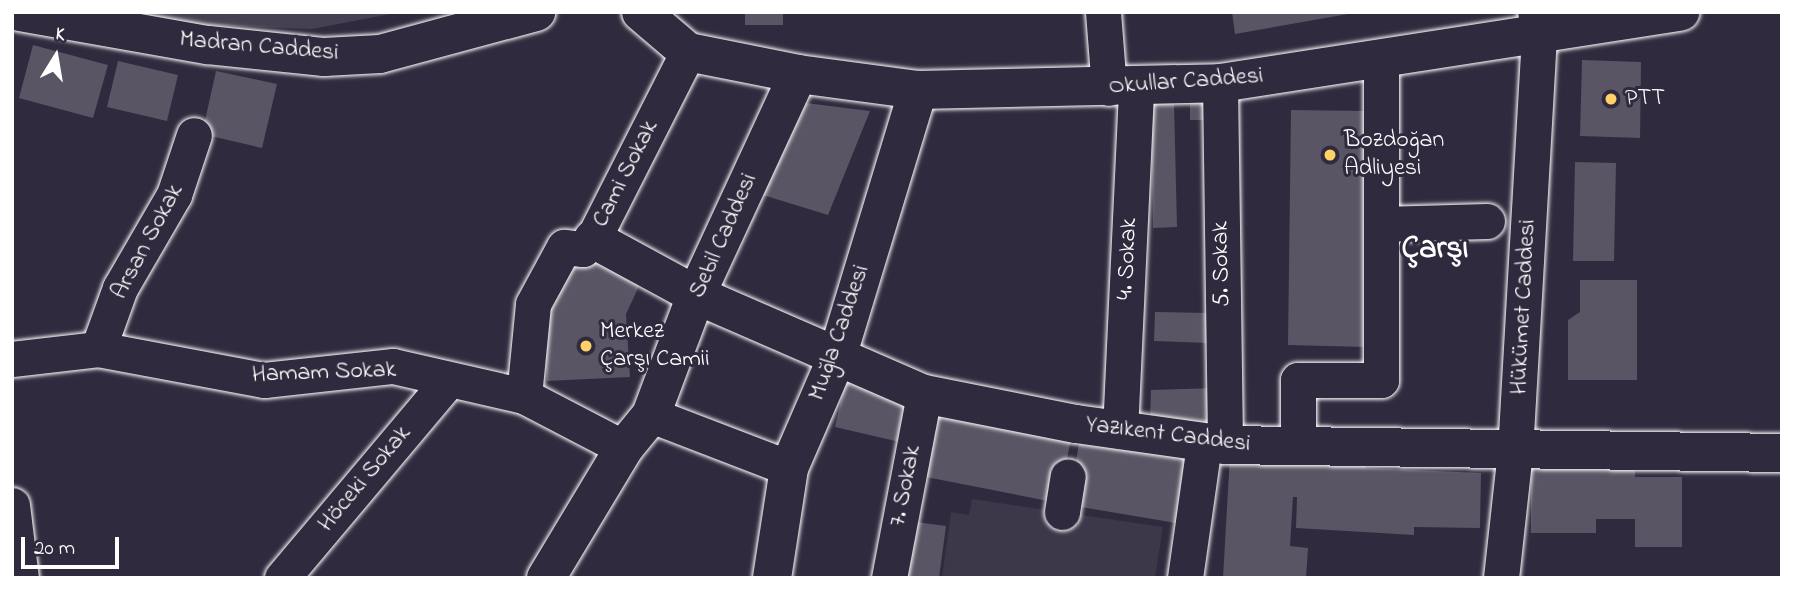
<!DOCTYPE html>
<meta charset="utf-8">
<style>
body{margin:0}
#map{position:relative;width:1794px;height:590px;overflow:hidden;background:#2f2a3d;font-family:"Indie Flower",sans-serif}
div>[style]{position:absolute}
.built>*{inset:0;background:#3c3749}
.green>*{inset:0;background:#464152}
.building>*{inset:0;background:#595564}
.roads{filter:drop-shadow(0 0 2px #fff) drop-shadow(0 0 2px #fff)}
.street>*{height:35px;margin:-17.5px;padding:0 17.5px;transform-origin:17.5px;border-radius:17.5px;background:#2f2a3d}
.secondary>*{height:38px;margin:-19px;padding:0 19px;transform-origin:19px;border-radius:19px;background:#2f2a3d}
.dots>*{width:19px;height:19px;translate:-50% -50%;box-sizing:border-box;border:4px solid #2f2a3d;border-radius:50%}
span{translate:-50% -50%;white-space:nowrap;text-align:center;line-height:1.15;-webkit-text-stroke:6px #2f2a3d;paint-order:stroke}
.street-label{font-size:24px;color:#fff}
.poi-label{font-size:24px;color:#fff}
.left{translate:0 -50%;text-align:left}
.district-label{font-size:32px;color:#fff;font-weight:700}
.frame{position:absolute;inset:0;border:14px solid #fff;pointer-events:none}
.north{position:absolute;left:21px;top:21px;width:70px;height:70px;-webkit-text-stroke:5px #2f2a3d;paint-order:stroke;rotate:11deg;font-size:19px;font-weight:700;line-height:28px;text-align:center;color:#fff}
.north::after{content:'';display:block;margin:auto;width:24px;height:32px;background:#fff;clip-path:polygon(50% 0,100% 100%,50% 72%,0 100%)}
.scale{position:absolute;left:21px;top:537px;width:98px;height:32px;box-sizing:border-box;border:4px solid #fff;border-top:0;padding-left:9px;font-size:21px;line-height:24px;white-space:nowrap;color:#fff;-webkit-text-stroke:5px #2f2a3d;paint-order:stroke}
</style>
<div id="map">
<div class="built">
<i style="clip-path:polygon(972px 499px,1163px 527px,1155px 578px,942px 578px,951px 512px,969px 515px)"></i>
</div>
<div class="green">
<i style="clip-path:polygon(88px 12px,401px 12px,312px 29px,155px 23px)"></i>
</div>
<div class="building">
<i style="clip-path:polygon(745px 12px,783px 12px,783px 25px,745px 25px)"></i>
<i style="clip-path:polygon(1232px 12px,1348px 12px,1348px 14px,1235px 34px)"></i>
<i style="clip-path:polygon(33px 45px,108px 65px,93px 118px,19px 98px)"></i>
<i style="clip-path:polygon(1582px 60px,1641px 62px,1640px 138px,1580px 136px)"></i>
<i style="clip-path:polygon(118px 61px,178px 75px,167px 121px,107px 107px)"></i>
<i style="clip-path:polygon(216px 71px,277px 84px,262px 148px,202px 134px)"></i>
<i style="clip-path:polygon(1190px 100px,1208px 100px,1208px 120px,1190px 120px)"></i>
<i style="clip-path:polygon(798px 102px,870px 111px,828px 215px,756px 193px)"></i>
<i style="clip-path:polygon(1151px 103px,1174px 103px,1177px 227px,1153px 228px)"></i>
<i style="clip-path:polygon(1291px 110px,1368px 111px,1366px 347px,1288px 345px)"></i>
<i style="clip-path:polygon(1575px 162px,1616px 163px,1614px 261px,1573px 261px)"></i>
<i style="clip-path:polygon(569px 249px,641px 282px,626px 314px,630px 377px,547px 381px,543px 306px)"></i>
<i style="clip-path:polygon(1580px 280px,1637px 280px,1637px 380px,1568px 380px,1568px 320px,1580px 312px)"></i>
<i style="clip-path:polygon(1155px 312px,1209px 313px,1208px 343px,1154px 341px)"></i>
<i style="clip-path:polygon(846px 380px,913px 398px,904px 443px,835px 427px)"></i>
<i style="clip-path:polygon(1216px 388px,1210px 426px,1150px 421px,1151px 390px)"></i>
<i style="clip-path:polygon(930px 405px,1072px 434px,1058px 503px,916px 475px)"></i>
<i style="clip-path:polygon(1080px 437px,1191px 456px,1182px 524px,1069px 505px)"></i>
<i style="clip-path:polygon(1230px 455px,1366px 459px,1366px 468px,1481px 473px,1480px 528px,1414px 527px,1414px 535px,1296px 528px,1297px 497px,1293px 497px,1290px 546px,1308px 548px,1306px 578px,1223px 578px)"></i>
<i style="clip-path:polygon(1531px 468px,1635px 468px,1635px 477px,1682px 477px,1682px 547px,1635px 547px,1635px 519px,1596px 519px,1596px 533px,1531px 533px)"></i>
<i style="clip-path:polygon(901px 520px,946px 526px,939px 578px,892px 578px)"></i>
</div>
<div class="roads">
<div class="street">
<i style="left:1103px;top:12px;width:76px;rotate:85.5deg"></i>
<i style="left:1220px;top:83px;width:362px;rotate:89.2deg"></i>
<i style="left:1381px;top:224px;width:106px;rotate:-1.6deg"></i>
<i style="left:98px;top:349px;width:65px;rotate:-70.2deg"></i>
<i style="left:120px;top:288px;width:108px;rotate:-59.9deg"></i>
<i style="left:174px;top:195px;width:63px;rotate:-71.6deg"></i>
<i style="left:12px;top:359px;width:87px;rotate:-6.6deg"></i>
<i style="left:98px;top:349px;width:169px;rotate:10.6deg"></i>
<i style="left:264px;top:380px;width:130px;rotate:-6.2deg"></i>
<i style="left:393px;top:366px;width:134px;rotate:12.9deg"></i>
<i style="left:524px;top:396px;width:113px;rotate:27.5deg"></i>
<i style="left:524px;top:396px;width:92px;rotate:-84.4deg"></i>
<i style="left:533px;top:304px;width:65px;rotate:-61.5deg"></i>
<i style="left:564px;top:247px;width:19px;rotate:6deg"></i>
<i style="left:583px;top:249px;width:14px;rotate:-45deg"></i>
<i style="left:593px;top:239px;width:210px;rotate:-63.1deg"></i>
<i style="left:651px;top:415px;width:148px;rotate:21deg"></i>
<i style="left:1120px;top:431px;width:344px;rotate:-87.3deg"></i>
<i style="left:1298px;top:447px;width:67px;rotate:-90deg"></i>
<i style="left:1298px;top:380px;width:83px"></i>
<i style="left:1381px;top:380px;width:320px;rotate:-90deg"></i>
<i style="left:12px;top:505px;width:74px;rotate:83deg"></i>
<i style="left:1062px;top:512px;width:36px;rotate:-81deg"></i>
<i style="left:282px;top:578px;width:258px;rotate:-49.9deg"></i>
<i style="left:889px;top:578px;width:187px;rotate:-79.2deg"></i>
<i style="left:1185px;top:578px;width:135px;rotate:-81.9deg"></i>
<i style="left:1501px;top:578px;width:127px;rotate:-83.7deg"></i>
<i style="left:1515px;top:452px;width:417px;rotate:-86.7deg"></i>
<i style="left:1539px;top:36px;width:24px;rotate:-99deg"></i>
</div>
<div class="secondary">
<i style="left:20px;top:12px;width:191px;rotate:10deg"></i>
<i style="left:208px;top:45px;width:117px;rotate:5.9deg"></i>
<i style="left:324px;top:57px;width:56px;rotate:-3.1deg"></i>
<i style="left:380px;top:54px;width:162px;rotate:-15.1deg"></i>
<i style="left:641px;top:12px;width:62px;rotate:40.4deg"></i>
<i style="left:688px;top:52px;width:112px;rotate:11.3deg"></i>
<i style="left:798px;top:74px;width:121px;rotate:7.6deg"></i>
<i style="left:918px;top:90px;width:302px;rotate:-1.3deg"></i>
<i style="left:1220px;top:83px;width:466px;rotate:-8.8deg"></i>
<i style="left:593px;top:239px;width:117px;rotate:28.5deg"></i>
<i style="left:696px;top:295px;width:249px;rotate:23.5deg"></i>
<i style="left:924px;top:394px;width:155px;rotate:11.2deg"></i>
<i style="left:1076px;top:424px;width:150px;rotate:8deg"></i>
<i style="left:1225px;top:445px;width:557px;rotate:0.82deg"></i>
<i style="left:546px;top:578px;width:152px;rotate:-59deg"></i>
<i style="left:624px;top:448px;width:43px;rotate:-50.7deg"></i>
<i style="left:651px;top:415px;width:128px;rotate:-69.4deg"></i>
<i style="left:696px;top:295px;width:243px;rotate:-65.2deg"></i>
<i style="left:772px;top:578px;width:111px;rotate:-81.2deg"></i>
<i style="left:789px;top:468px;width:121px;rotate:-66.6deg"></i>
<i style="left:837px;top:357px;width:279px;rotate:-73.1deg"></i>
</div>
</div>
<div class="dots">
<i style="left:1611px;top:99px;background:#ffd166"></i>
<i style="left:1330px;top:155px;background:#ffd166"></i>
<i style="left:586px;top:346px;background:#ffd166"></i>
</div>
<div class="street-label">
<span style="left:259px;top:47px;rotate:5deg">Madran Caddesi</span>
<span style="left:1186px;top:82px;rotate:-4deg">Okullar Caddesi</span>
<span style="left:626px;top:174px;rotate:-63deg">Cami Sokak</span>
<span style="left:724px;top:236px;rotate:-66deg">Sebil Caddesi</span>
<span style="left:148px;top:242px;rotate:-62deg">Arsan Sokak</span>
<span style="left:1128px;top:259px;rotate:-87deg">4. Sokak</span>
<span style="left:1222px;top:264px;rotate:-91deg">5. Sokak</span>
<span style="left:1524px;top:307px;rotate:-87deg">Hükümet Caddesi</span>
<span style="left:840px;top:333px;rotate:-71deg">Muğla Caddesi</span>
<span style="left:324px;top:373px;rotate:-2deg">Hamam Sokak</span>
<span style="left:1168px;top:435px;rotate:7deg">Yazıkent Caddesi</span>
<span style="left:365px;top:479px;rotate:-50deg">Höceki Sokak</span>
<span style="left:906px;top:486px;rotate:-79deg">7. Sokak</span>
</div>
<div class="poi-label">
<span class="left" style="left:1625px;top:99px">PTT</span>
<span class="left" style="left:1344px;top:155px">Bozdoğan<br>Adliyesi</span>
<span class="left" style="left:600px;top:346px">Merkez<br>Çarşı Camii</span>
</div>
<div class="district-label">
<span style="left:1435px;top:250px">Çarşı</span>
</div>
<div class="frame"></div>
<div class="north">K</div>
<div class="scale">20 m</div>
</div>
